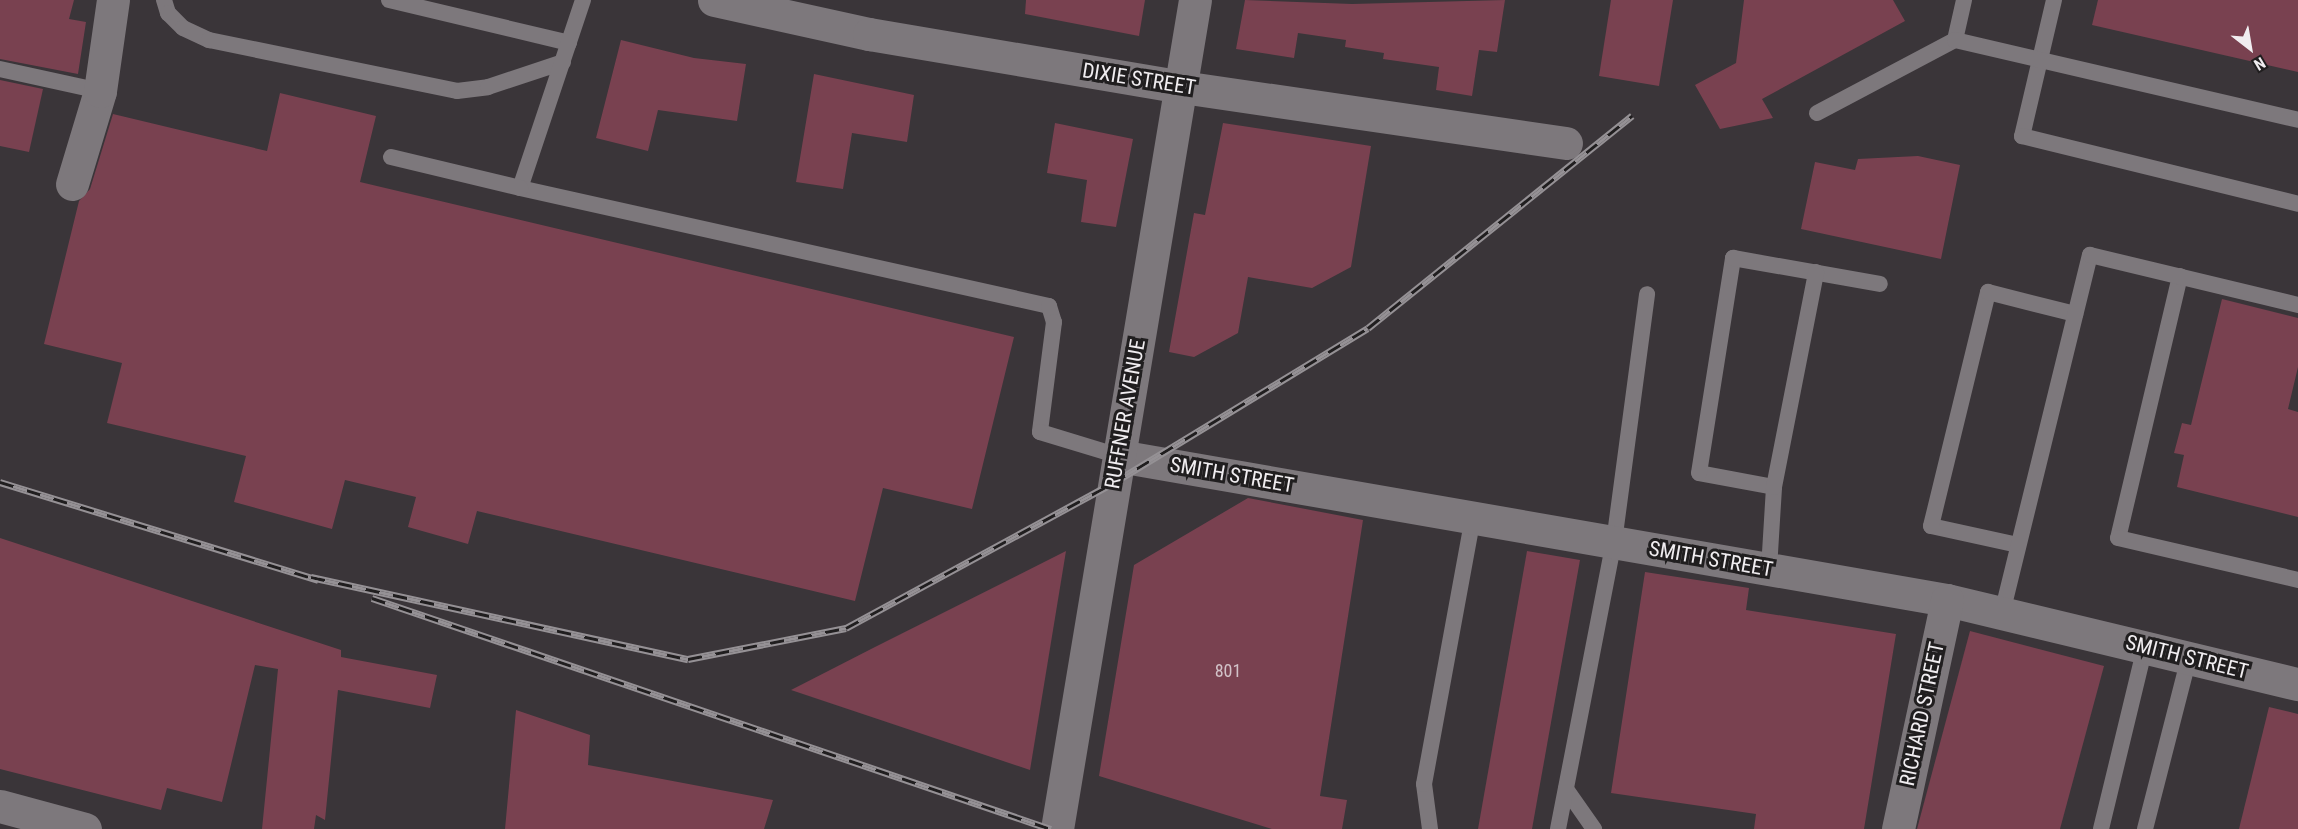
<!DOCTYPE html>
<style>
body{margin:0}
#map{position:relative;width:2298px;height:829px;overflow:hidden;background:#3a3539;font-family:"Roboto Condensed",sans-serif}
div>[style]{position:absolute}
.building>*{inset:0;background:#794150}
.service>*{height:16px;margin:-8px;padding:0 8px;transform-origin:8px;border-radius:8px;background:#7d787c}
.minor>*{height:33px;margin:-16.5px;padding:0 16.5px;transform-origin:16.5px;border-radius:16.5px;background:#7d787c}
.rail>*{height:7px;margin-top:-3.5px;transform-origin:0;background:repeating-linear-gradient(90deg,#201e1f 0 14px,#959195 0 28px);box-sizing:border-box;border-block:2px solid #959195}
span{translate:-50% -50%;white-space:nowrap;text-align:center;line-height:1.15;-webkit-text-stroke:6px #201e1f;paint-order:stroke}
.number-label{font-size:18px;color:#d2c2c8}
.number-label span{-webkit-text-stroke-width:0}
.street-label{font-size:21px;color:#f0edf0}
.north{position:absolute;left:2220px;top:18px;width:60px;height:60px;-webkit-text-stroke:4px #201e1f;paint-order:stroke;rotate:149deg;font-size:16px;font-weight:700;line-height:24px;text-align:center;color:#f0edf0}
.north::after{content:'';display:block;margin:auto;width:21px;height:27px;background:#f0edf0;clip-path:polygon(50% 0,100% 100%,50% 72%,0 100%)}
</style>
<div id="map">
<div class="building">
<i style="clip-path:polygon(0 0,74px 0,69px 19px,86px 22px,78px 74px,0 59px)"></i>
<i style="clip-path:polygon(1026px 0,1145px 0,1139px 36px,1025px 14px)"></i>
<i style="clip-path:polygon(1245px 0,1352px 4px,1505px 0,1497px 52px,1479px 50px,1472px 96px,1436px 90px,1439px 67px,1383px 59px,1384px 53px,1345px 47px,1346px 40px,1298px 33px,1294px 58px,1236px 49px)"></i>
<i style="clip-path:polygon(1611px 0,1673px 0,1659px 86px,1599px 76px)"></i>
<i style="clip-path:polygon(1744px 0,1893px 0,1905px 21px,1762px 99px,1773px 118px,1720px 129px,1695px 85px,1736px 63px)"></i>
<i style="clip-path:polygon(2098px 0,2298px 0,2298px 72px,2092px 25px)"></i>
<i style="clip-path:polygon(621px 40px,694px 58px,746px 64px,737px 121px,658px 110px,648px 151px,596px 138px)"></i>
<i style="clip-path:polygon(814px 74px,914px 95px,907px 142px,852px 133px,843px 189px,796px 182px)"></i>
<i style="clip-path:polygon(0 80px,43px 89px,29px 152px,0 146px)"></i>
<i style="clip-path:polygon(280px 93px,376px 116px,360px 182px,1014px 337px,972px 509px,883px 488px,855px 601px,477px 511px,468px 544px,408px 527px,416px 497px,345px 480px,332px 529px,234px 502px,246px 456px,107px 423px,122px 363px,44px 344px,79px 201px,90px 189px,113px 114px,267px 151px)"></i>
<i style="clip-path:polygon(1055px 123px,1133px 139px,1116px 227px,1081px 222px,1087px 180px,1047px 173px)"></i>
<i style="clip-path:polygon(1223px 123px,1371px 146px,1351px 267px,1312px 288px,1248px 277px,1238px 333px,1194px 357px,1169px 352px,1194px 213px,1205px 215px)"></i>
<i style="clip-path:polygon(1918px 156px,1960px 165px,1941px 259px,1801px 229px,1815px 162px,1855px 170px,1858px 159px)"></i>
<i style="clip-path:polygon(2222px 299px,2298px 318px,2298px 367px,2288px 409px,2298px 412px,2298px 517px,2177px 487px,2184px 455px,2174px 453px,2182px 423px,2191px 425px)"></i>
<i style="clip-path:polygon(1248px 498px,1363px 520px,1320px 796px,1347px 800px,1342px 829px,1272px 829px,1099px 776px,1134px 565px)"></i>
<i style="clip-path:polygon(0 538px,341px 650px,341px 657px,437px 675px,430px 708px,338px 690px,325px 820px,316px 815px,314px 829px,262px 829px,278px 669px,255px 665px,222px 802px,167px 788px,161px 810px,0 769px)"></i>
<i style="clip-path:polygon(1066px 551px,1030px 770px,791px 690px,875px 647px)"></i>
<i style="clip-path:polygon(1527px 551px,1580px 560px,1532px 829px,1478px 829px)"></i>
<i style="clip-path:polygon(1645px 572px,1749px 588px,1746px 610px,1896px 634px,1864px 829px,1754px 829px,1756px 814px,1611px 793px)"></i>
<i style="clip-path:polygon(1970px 631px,2104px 666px,2060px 829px,1917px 829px)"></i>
<i style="clip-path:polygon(2269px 707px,2298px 714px,2298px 829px,2239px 829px)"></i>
<i style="clip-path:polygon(516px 710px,590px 735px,588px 765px,773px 800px,764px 829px,505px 829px)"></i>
</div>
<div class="service">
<i style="left:164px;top:0;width:14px;rotate:73deg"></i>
<i style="left:168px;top:13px;width:21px;rotate:45deg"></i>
<i style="left:183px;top:28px;width:29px;rotate:25deg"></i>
<i style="left:209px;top:40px;width:253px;rotate:11.6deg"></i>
<i style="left:457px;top:91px;width:31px;rotate:-7deg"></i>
<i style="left:488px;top:87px;width:79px;rotate:-18.4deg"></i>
<i style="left:389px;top:0;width:185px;rotate:13.4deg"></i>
<i style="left:583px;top:0;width:198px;rotate:108.5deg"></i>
<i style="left:520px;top:188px;width:542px;rotate:12.57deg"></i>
<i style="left:1049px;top:306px;width:17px;rotate:73deg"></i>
<i style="left:1054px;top:322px;width:111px;rotate:97.3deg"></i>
<i style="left:1040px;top:432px;width:83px;rotate:16.9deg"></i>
<i style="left:2054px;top:0;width:140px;rotate:103.2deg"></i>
<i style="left:2022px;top:136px;width:284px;rotate:13.8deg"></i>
<i style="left:1955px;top:40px;width:41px;rotate:-77.3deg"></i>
<i style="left:0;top:69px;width:102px;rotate:12.4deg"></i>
<i style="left:1817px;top:113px;width:156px;rotate:-27.9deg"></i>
<i style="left:1955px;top:40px;width:352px;rotate:13.1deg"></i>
<i style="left:391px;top:157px;width:133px;rotate:13.5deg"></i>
<i style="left:2180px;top:276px;width:269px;rotate:103.3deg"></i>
<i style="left:2118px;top:538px;width:185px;rotate:13.1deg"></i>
<i style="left:1774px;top:487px;width:76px;rotate:-169.4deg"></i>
<i style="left:1699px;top:473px;width:218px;rotate:-81deg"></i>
<i style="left:1733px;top:258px;width:149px;rotate:10deg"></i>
<i style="left:2018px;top:545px;width:89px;rotate:-167.7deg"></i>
<i style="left:1931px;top:526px;width:241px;rotate:-76.3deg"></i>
<i style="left:1988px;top:292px;width:90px;rotate:14.2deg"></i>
<i style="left:1769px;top:569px;width:82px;rotate:-86.5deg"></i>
<i style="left:1774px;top:487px;width:219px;rotate:-78.9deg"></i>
<i style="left:2002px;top:613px;width:369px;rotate:-76.2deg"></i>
<i style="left:2090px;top:255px;width:214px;rotate:13.5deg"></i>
<i style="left:1566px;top:789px;width:49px;rotate:55deg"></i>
<i style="left:1430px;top:829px;width:45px;rotate:-97.6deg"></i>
<i style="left:1424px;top:784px;width:271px;rotate:-79.6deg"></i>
<i style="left:1558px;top:829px;width:292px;rotate:-79deg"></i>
<i style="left:1614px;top:542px;width:250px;rotate:-82.4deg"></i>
<i style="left:2101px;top:829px;width:187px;rotate:-76.4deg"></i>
<i style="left:2145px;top:829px;width:177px;rotate:-75.6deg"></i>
</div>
<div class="minor">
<i style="left:714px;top:0;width:159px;rotate:12.4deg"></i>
<i style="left:869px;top:34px;width:317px;rotate:9.6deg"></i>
<i style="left:1182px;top:87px;width:388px;rotate:8.3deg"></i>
<i style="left:72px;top:184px;width:97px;rotate:-73.2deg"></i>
<i style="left:100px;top:91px;width:92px;rotate:-81.9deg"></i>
<i style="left:1119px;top:456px;width:840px;rotate:9.87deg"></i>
<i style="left:1947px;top:600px;width:361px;rotate:13.5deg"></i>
<i style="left:0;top:806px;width:88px;rotate:15.1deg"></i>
<i style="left:1057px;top:829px;width:840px;rotate:-80.55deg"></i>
<i style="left:1898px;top:829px;width:234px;rotate:-77.9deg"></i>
</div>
<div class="rail">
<i style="left:0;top:482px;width:333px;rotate:17.1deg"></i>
<i style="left:311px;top:577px;width:386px;rotate:12.3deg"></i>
<i style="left:688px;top:659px;width:161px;rotate:-11.1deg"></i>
<i style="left:846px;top:628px;width:304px;rotate:-28.5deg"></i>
<i style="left:1113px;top:483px;width:298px;rotate:-31.3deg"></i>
<i style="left:1368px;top:328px;width:339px;rotate:-38.8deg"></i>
<i style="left:372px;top:598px;width:717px;rotate:18.79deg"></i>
</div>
<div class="number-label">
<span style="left:1228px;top:671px">801</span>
</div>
<div class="street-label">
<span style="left:1139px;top:79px;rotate:9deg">DIXIE STREET</span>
<span style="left:1125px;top:414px;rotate:-80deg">RUFFNER AVENUE</span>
<span style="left:1232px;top:475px;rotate:10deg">SMITH STREET</span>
<span style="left:1711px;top:559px;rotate:10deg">SMITH STREET</span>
<span style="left:2187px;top:657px;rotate:14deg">SMITH STREET</span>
<span style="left:1922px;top:714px;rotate:-78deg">RICHARD STREET</span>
</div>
<div class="north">N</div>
</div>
